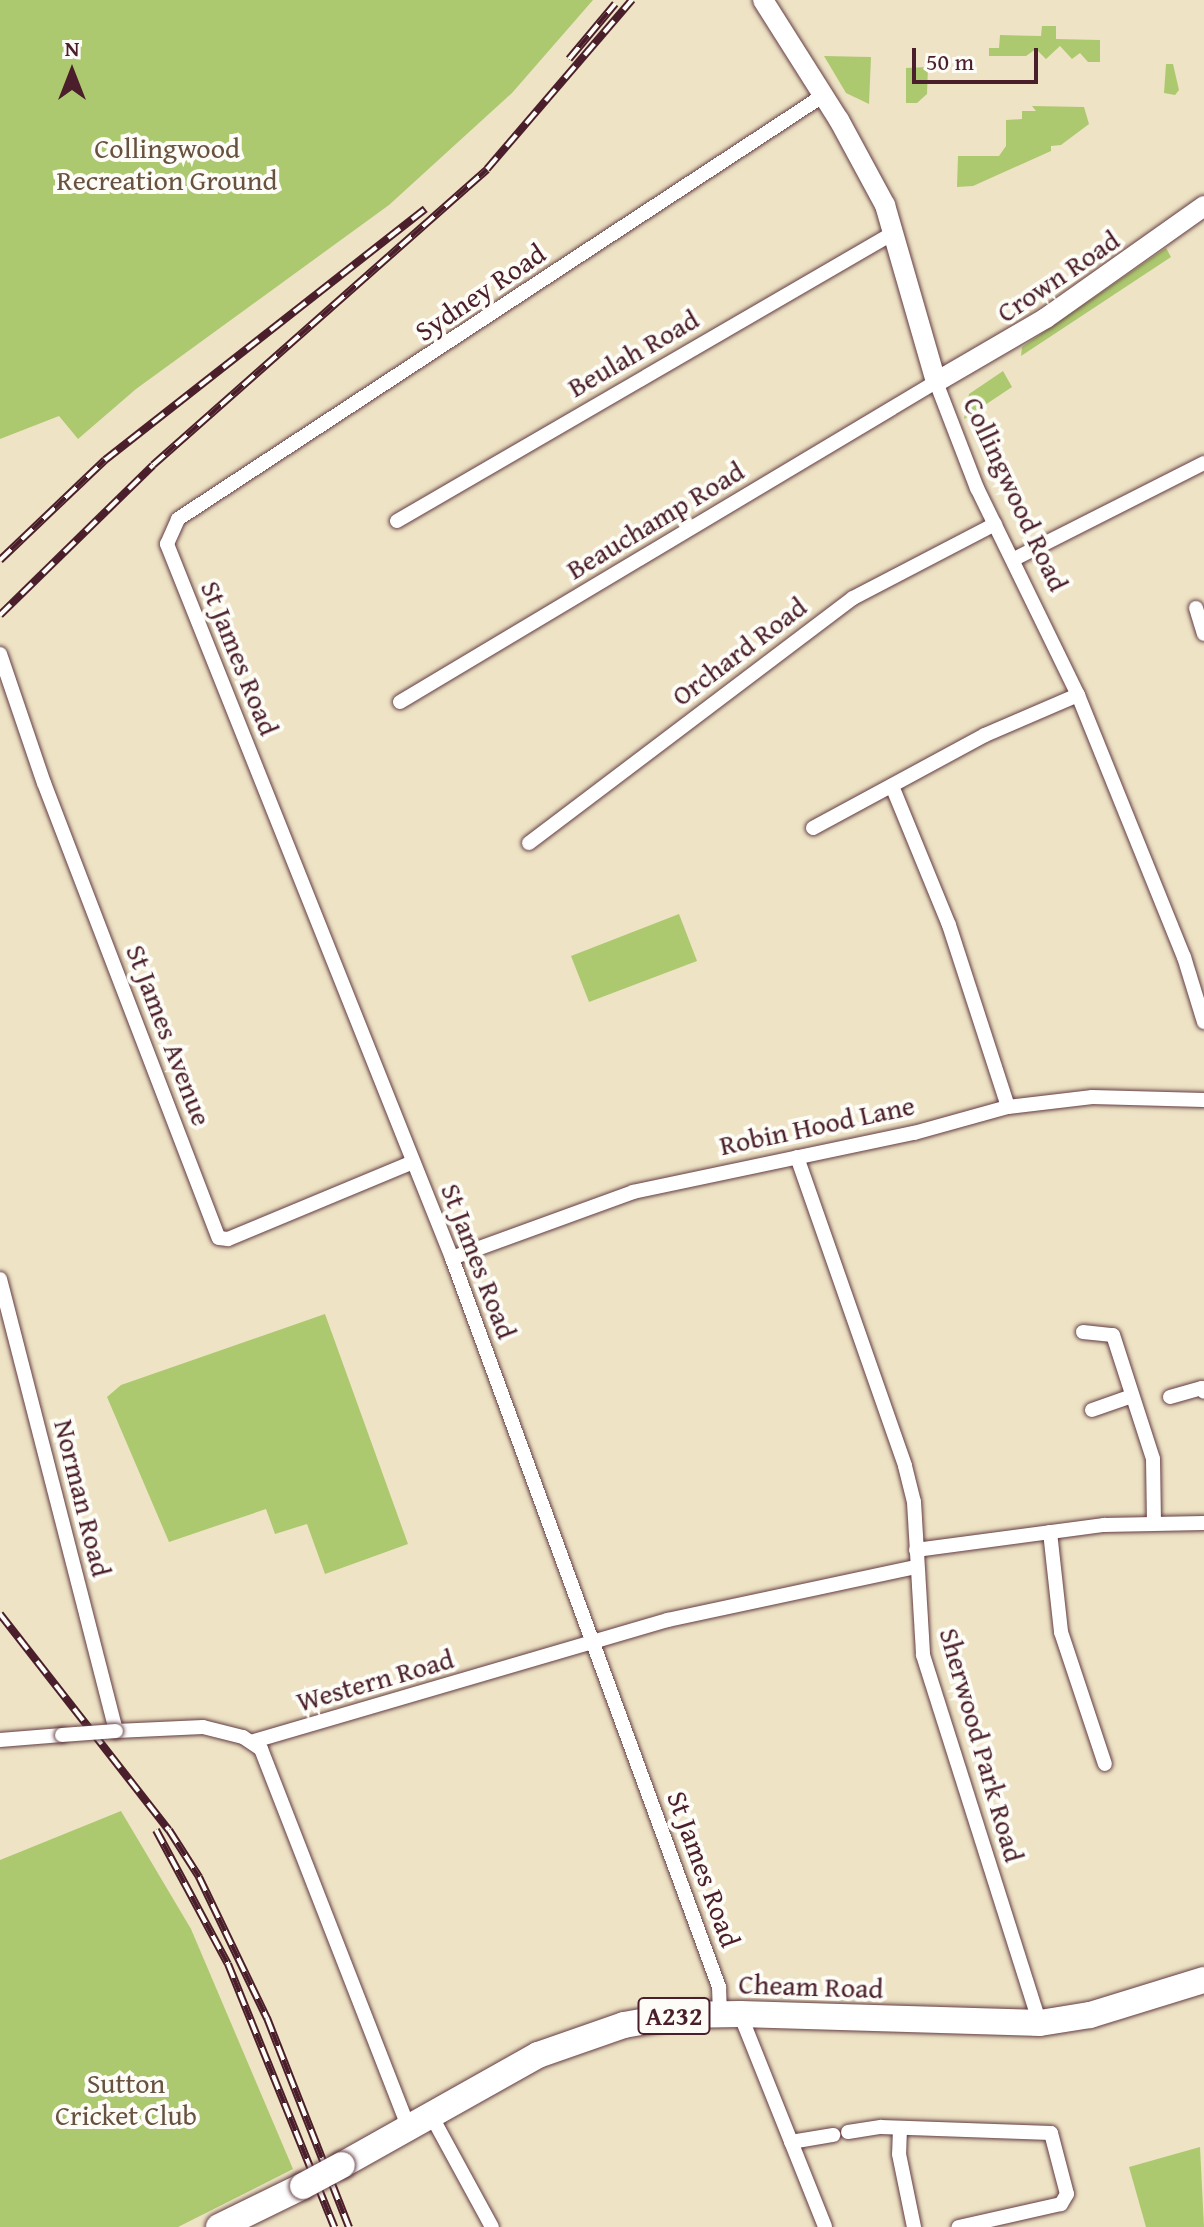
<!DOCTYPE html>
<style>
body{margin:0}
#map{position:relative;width:1204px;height:2227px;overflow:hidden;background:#eee3c5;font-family:"Gentium Book Plus",serif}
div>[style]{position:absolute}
.green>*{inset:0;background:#adc96f}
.roads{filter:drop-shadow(0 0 2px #633c42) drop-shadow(0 0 2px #633c42)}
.street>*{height:14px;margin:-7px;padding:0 7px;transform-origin:7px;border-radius:7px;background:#fff}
.secondary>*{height:20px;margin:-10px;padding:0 10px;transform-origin:10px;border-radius:10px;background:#fff}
.highway>*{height:26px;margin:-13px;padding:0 13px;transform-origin:13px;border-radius:13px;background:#fff}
.rail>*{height:8px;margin-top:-4px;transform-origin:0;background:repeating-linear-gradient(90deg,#fdfcf7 0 15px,#4a1f2b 0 30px);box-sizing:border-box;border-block:2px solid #4a1f2b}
.bridges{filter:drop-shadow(0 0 2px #633c42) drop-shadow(0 0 2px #633c42)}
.street-bridge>*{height:14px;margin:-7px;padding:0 7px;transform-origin:7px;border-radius:7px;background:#fff}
.highway-bridge>*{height:26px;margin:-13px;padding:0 13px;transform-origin:13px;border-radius:13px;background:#fff}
span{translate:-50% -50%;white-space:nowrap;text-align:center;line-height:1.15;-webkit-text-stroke:8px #fdfcf7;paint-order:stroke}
.shield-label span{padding:2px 6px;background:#fdfcf7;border:2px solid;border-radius:6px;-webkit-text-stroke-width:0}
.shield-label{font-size:26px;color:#4a1f2b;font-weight:700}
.park-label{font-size:28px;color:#68523f}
.street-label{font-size:28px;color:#4a1f2b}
.north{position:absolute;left:32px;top:32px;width:80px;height:80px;-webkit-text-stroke:6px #fdfcf7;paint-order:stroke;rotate:0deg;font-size:22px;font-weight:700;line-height:32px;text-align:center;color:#4a1f2b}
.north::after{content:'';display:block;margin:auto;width:28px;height:36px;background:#4a1f2b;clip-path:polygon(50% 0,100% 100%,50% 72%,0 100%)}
.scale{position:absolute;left:912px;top:48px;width:126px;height:36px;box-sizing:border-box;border:4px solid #4a1f2b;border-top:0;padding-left:10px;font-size:24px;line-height:28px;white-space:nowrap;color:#4a1f2b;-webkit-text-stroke:6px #fdfcf7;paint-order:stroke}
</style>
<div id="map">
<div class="green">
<i style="clip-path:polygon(0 0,593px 0,512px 93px,389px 205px,136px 389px,78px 439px,59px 416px,0 439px)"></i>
<i style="clip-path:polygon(1042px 26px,1056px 26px,1056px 39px,1100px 40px,1100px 62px,1088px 62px,1080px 53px,1072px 59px,1060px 46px,1046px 59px,1036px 49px,1026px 56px,989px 56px,989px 48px,999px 48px,1000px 35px,1041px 36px)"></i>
<i style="clip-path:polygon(824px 56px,871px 57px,869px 104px,846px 93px)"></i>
<i style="clip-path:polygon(1166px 64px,1173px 64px,1179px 90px,1175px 95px,1164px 93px)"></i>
<i style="clip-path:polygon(928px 67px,927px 94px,917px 103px,906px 103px,906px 68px)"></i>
<i style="clip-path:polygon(1032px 106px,1084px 107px,1089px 124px,1061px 145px,1051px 146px,1051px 151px,973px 186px,957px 187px,958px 156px,999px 156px,1006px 146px,1006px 120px,1022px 119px,1022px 111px,1036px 111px)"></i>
<i style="clip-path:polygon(1166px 248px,1171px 257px,1021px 356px,1022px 347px)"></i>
<i style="clip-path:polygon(1003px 371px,1012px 387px,964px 419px,969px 394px)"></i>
<i style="clip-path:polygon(679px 914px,697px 961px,589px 1002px,571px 956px)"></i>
<i style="clip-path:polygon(325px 1314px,408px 1544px,325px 1574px,307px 1524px,275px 1534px,266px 1509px,169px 1542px,107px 1397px,121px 1385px)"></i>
<i style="clip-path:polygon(121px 1811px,191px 1929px,293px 2169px,178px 2227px,0 2227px,0 1860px)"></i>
<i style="clip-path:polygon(1200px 2147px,1204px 2227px,1146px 2227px,1129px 2167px)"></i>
</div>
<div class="roads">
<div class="street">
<i style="left:397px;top:521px;width:576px;rotate:-30.13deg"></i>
<i style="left:1014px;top:559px;width:213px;rotate:-26.8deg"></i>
<i style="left:1196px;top:608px;width:27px;rotate:73deg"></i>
<i style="left:0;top:654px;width:136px;rotate:71.2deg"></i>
<i style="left:44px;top:783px;width:487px;rotate:69deg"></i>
<i style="left:219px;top:1238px;width:9px;rotate:6deg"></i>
<i style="left:228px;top:1239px;width:200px;rotate:-22.6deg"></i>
<i style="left:400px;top:702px;width:624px;rotate:-30.84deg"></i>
<i style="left:936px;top:382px;width:114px;rotate:68.9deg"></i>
<i style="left:977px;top:488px;width:230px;rotate:64deg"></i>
<i style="left:1078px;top:695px;width:283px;rotate:68deg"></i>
<i style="left:1184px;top:957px;width:68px;rotate:72.9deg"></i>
<i style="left:892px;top:786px;width:150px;rotate:67.7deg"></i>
<i style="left:949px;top:925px;width:191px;rotate:72deg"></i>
<i style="left:813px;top:828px;width:196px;rotate:-28.4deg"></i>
<i style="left:985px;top:735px;width:101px;rotate:-23.3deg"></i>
<i style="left:529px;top:843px;width:406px;rotate:-37.1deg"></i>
<i style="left:853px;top:598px;width:160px;rotate:-27.5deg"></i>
<i style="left:797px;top:1157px;width:327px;rotate:70.7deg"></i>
<i style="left:905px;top:1466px;width:37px;rotate:76deg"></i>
<i style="left:914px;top:1502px;width:153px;rotate:86.6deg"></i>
<i style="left:923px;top:1655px;width:386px;rotate:72.4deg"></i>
<i style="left:452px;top:1258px;width:193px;rotate:-20deg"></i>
<i style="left:633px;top:1192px;width:287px;rotate:-11.9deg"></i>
<i style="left:914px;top:1133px;width:98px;rotate:-15.5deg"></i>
<i style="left:1008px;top:1107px;width:85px;rotate:-6.8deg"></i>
<i style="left:1092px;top:1097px;width:112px;rotate:1.5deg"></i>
<i style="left:0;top:1279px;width:467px;rotate:75.6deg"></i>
<i style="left:116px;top:1731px;width:87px;rotate:-2.6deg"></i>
<i style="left:203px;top:1727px;width:41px;rotate:14deg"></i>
<i style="left:243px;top:1737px;width:22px;rotate:34deg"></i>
<i style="left:261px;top:1749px;width:408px;rotate:68.7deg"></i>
<i style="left:1083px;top:1332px;width:30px;rotate:6deg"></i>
<i style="left:1113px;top:1335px;width:130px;rotate:72.1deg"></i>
<i style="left:1153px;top:1459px;width:64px;rotate:89.1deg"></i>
<i style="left:1170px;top:1397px;width:33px;rotate:-16deg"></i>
<i style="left:1202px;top:1388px;width:4px;rotate:63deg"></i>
<i style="left:1092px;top:1410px;width:42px;rotate:-19.3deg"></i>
<i style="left:1050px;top:1532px;width:101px;rotate:83.7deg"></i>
<i style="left:1061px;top:1632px;width:139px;rotate:71.6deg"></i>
<i style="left:916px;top:1550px;width:190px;rotate:-7.6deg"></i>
<i style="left:1104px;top:1525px;width:100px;rotate:-1.1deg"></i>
<i style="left:0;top:1740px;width:62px;rotate:-4.6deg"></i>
<i style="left:254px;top:1741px;width:431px;rotate:-16.3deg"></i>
<i style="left:668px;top:1620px;width:254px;rotate:-12.1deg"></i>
<i style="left:740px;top:2014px;width:229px;rotate:68.2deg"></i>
<i style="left:720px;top:2015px;width:28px;rotate:-92deg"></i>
<i style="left:719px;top:1987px;width:776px;rotate:-110.12deg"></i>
<i style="left:452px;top:1258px;width:769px;rotate:-111.76deg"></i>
<i style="left:167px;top:544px;width:27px;rotate:-66deg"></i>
<i style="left:178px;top:519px;width:773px;rotate:-33.28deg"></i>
<i style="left:432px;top:2117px;width:125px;rotate:61.4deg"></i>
<i style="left:900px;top:2128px;width:26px;rotate:92deg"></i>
<i style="left:899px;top:2154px;width:75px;rotate:78.4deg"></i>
<i style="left:848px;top:2132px;width:33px;rotate:-9deg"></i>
<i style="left:881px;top:2127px;width:170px;rotate:2deg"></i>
<i style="left:1051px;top:2133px;width:63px;rotate:75.3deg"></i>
<i style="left:1067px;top:2194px;width:12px;rotate:121deg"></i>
<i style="left:1061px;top:2204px;width:105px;rotate:167.3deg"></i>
<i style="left:791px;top:2142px;width:43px;rotate:-9.5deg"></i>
</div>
<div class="secondary">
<i style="left:763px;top:0;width:142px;rotate:57.7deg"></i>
<i style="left:839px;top:120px;width:97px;rotate:61.6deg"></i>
<i style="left:885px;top:205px;width:184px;rotate:73.9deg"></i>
<i style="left:936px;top:382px;width:127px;rotate:-30.2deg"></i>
<i style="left:1046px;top:318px;width:194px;rotate:-35.3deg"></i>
</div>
<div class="highway">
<i style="left:342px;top:2165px;width:225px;rotate:-29.3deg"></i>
<i style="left:538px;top:2055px;width:91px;rotate:-19.2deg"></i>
<i style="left:624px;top:2025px;width:57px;rotate:-10.1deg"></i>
<i style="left:680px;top:2015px;width:60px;rotate:-1deg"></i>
<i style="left:740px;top:2014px;width:300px;rotate:1.7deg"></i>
<i style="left:1040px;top:2023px;width:51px;rotate:-9.1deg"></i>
<i style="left:1090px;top:2015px;width:119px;rotate:-17.1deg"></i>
<i style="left:219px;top:2227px;width:93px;rotate:-26deg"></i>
</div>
</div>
<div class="rail">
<i style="left:569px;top:59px;width:72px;rotate:-50.1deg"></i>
<i style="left:0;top:560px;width:145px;rotate:-43.6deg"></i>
<i style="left:105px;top:460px;width:407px;rotate:-38.1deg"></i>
<i style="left:0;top:615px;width:214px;rotate:-44.4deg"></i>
<i style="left:153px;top:465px;width:446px;rotate:-41.5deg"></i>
<i style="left:487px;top:169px;width:223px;rotate:-49.4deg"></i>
<i style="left:0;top:1614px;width:274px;rotate:52deg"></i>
<i style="left:169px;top:1830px;width:56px;rotate:57.4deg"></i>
<i style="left:199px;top:1877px;width:157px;rotate:64.3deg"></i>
<i style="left:267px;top:2018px;width:225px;rotate:68.6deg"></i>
<i style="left:156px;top:1830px;width:152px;rotate:61.8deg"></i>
<i style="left:228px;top:1964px;width:284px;rotate:68deg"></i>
</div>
<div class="bridges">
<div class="street-bridge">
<i style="left:62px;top:1735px;width:54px;rotate:-4.2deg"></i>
</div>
<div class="highway-bridge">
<i style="left:303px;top:2186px;width:44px;rotate:-28.3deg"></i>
</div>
</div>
<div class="shield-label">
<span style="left:674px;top:2016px">A232</span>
</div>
<div class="park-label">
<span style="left:167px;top:164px">Collingwood<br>Recreation Ground</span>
<span style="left:126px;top:2099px">Sutton<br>Cricket Club</span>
</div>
<div class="street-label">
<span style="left:1058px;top:276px;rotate:-34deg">Crown Road</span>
<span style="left:480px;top:292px;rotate:-34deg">Sydney Road</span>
<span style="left:633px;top:353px;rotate:-30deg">Beulah Road</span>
<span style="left:1016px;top:494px;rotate:65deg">Collingwood Road</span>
<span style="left:655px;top:520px;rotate:-31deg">Beauchamp Road</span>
<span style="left:739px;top:651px;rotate:-37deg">Orchard Road</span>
<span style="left:240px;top:658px;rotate:68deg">St James Road</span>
<span style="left:169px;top:1035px;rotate:69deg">St James Avenue</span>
<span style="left:817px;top:1125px;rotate:-12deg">Robin Hood Lane</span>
<span style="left:479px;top:1261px;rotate:69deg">St James Road</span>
<span style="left:83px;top:1498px;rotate:76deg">Norman Road</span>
<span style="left:375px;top:1680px;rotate:-16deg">Western Road</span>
<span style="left:982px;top:1745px;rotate:74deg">Sherwood Park Road</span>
<span style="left:704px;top:1869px;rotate:70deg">St James Road</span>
<span style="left:811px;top:1986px;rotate:2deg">Cheam Road</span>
</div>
<div class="north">N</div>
<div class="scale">50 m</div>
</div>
